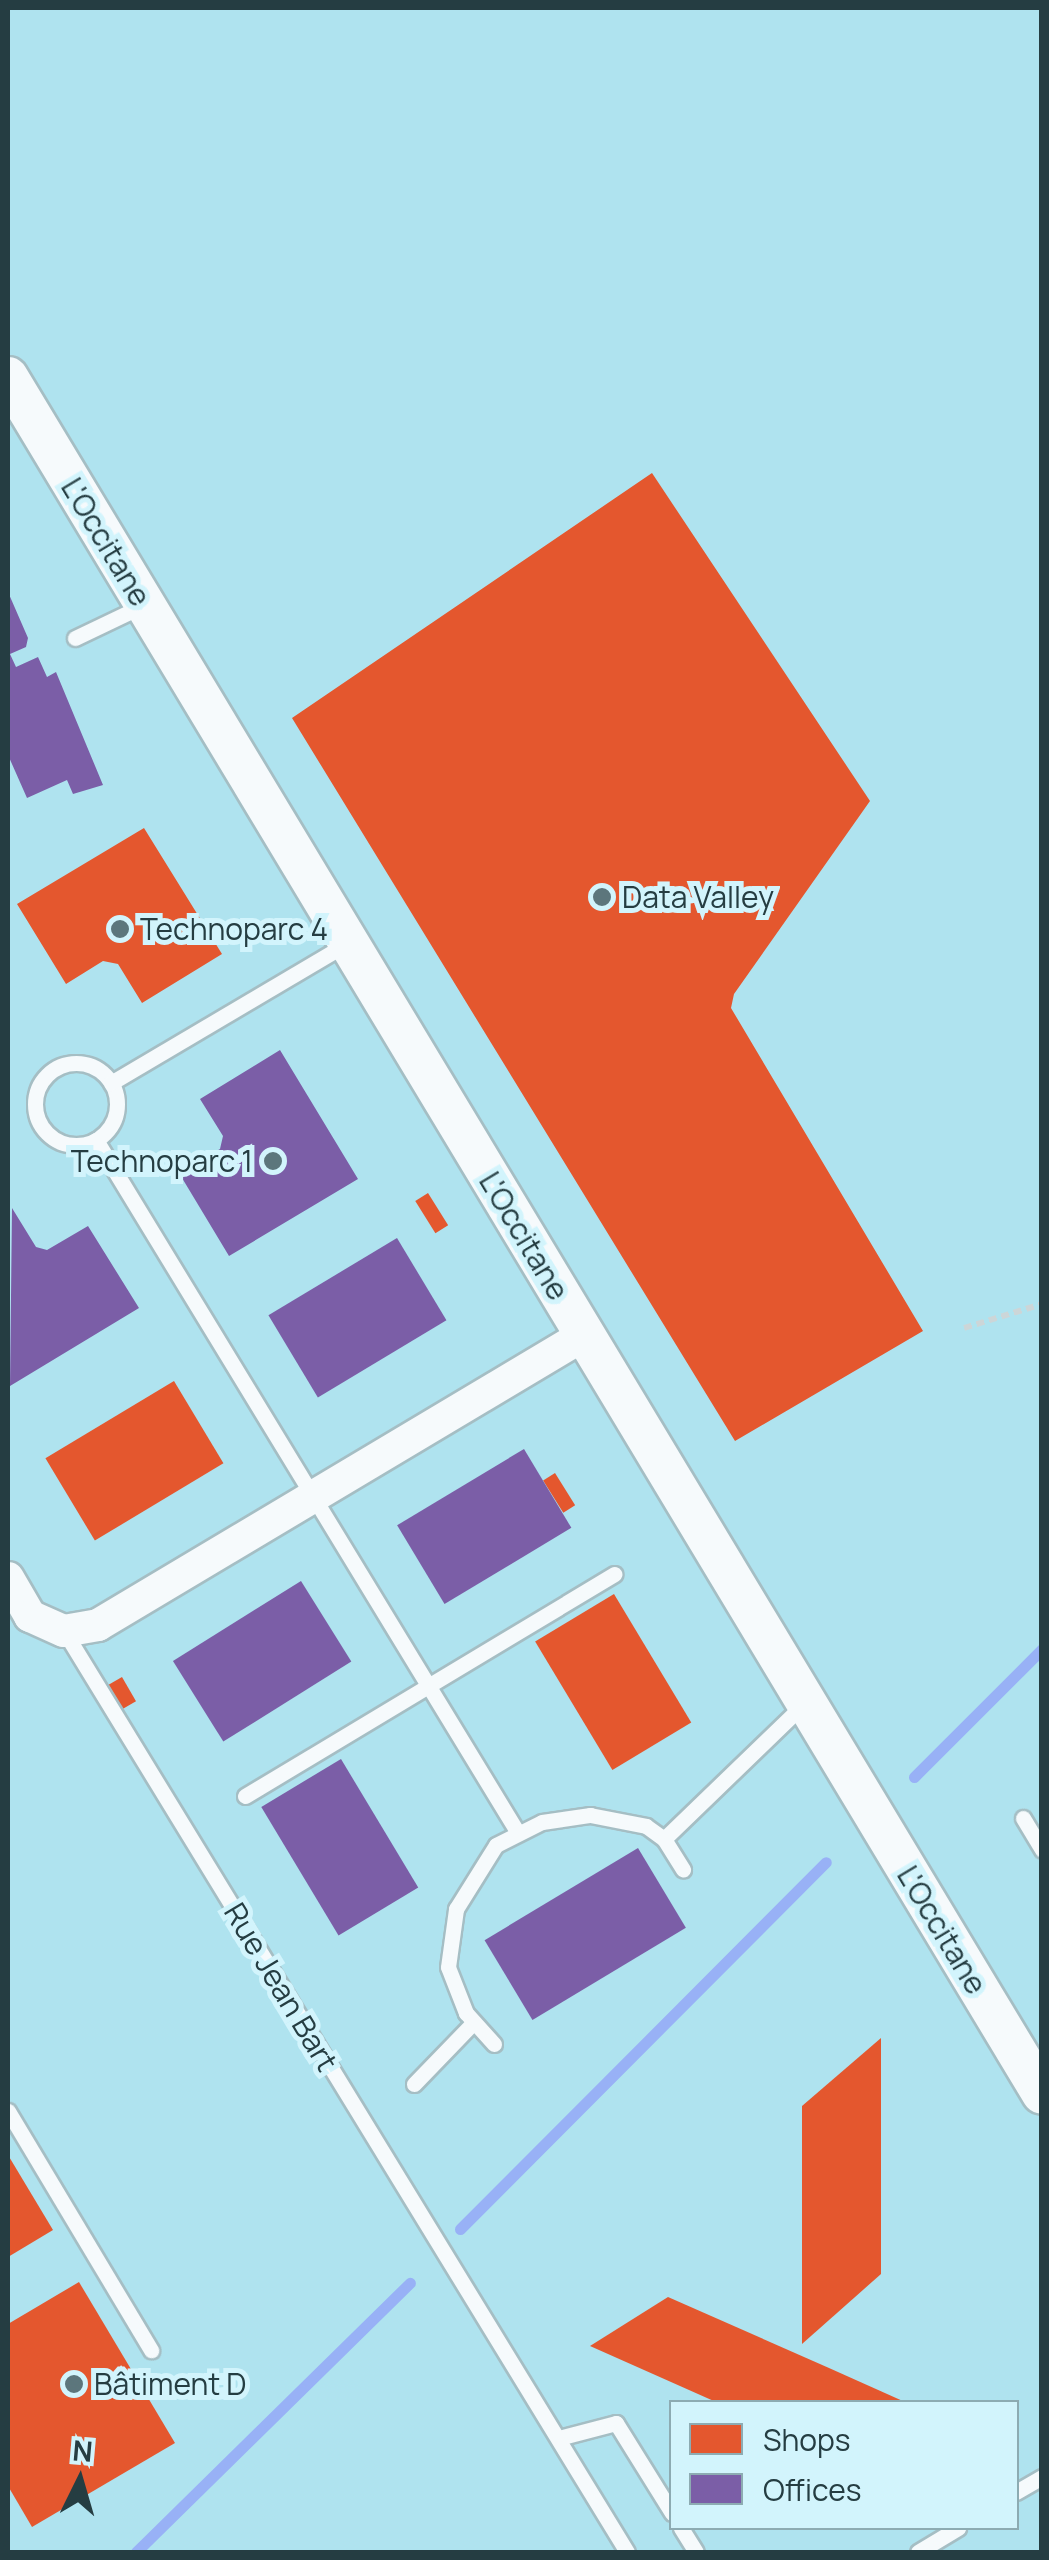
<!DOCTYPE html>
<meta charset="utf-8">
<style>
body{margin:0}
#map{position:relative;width:1049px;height:2560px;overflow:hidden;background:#c1e0e8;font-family:Manrope,sans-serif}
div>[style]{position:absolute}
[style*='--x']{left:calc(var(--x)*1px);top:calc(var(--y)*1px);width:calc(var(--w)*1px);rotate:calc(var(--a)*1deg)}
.built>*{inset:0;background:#afe3ef}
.shops>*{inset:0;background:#e4572e;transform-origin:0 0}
.offices>*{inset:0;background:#7b5ea7;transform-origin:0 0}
.stream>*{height:11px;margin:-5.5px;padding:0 5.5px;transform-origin:5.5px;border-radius:5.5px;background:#98b1f6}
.path>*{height:6px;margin-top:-3px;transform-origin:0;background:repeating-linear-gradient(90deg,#ccd6d8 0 8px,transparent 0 13px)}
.roads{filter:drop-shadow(2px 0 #a5bec4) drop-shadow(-2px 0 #a5bec4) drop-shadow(0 2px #a5bec4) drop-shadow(0 -2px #a5bec4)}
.service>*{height:15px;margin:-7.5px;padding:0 7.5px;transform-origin:7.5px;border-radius:7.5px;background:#f6fafc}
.service>.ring{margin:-7.5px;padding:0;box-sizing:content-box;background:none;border:15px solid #f6fafc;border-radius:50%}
.minor>*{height:32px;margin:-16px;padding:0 16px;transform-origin:16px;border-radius:16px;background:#f6fafc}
.tertiary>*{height:40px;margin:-20px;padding:0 20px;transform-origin:20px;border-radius:20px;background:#f6fafc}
.dots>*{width:28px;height:28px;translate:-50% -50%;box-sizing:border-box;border:5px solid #d2f4fc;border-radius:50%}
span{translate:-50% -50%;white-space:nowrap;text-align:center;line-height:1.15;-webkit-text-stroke:10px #d2f4fc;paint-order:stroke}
.street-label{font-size:30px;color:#253d42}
.poi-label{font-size:30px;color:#253d42}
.left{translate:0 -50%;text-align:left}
.right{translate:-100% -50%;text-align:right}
.frame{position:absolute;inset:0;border:10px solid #253d42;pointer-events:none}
.legend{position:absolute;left:669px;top:2400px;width:350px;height:130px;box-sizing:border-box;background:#d2f4fc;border:2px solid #8dabb2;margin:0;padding:12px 18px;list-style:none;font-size:30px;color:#253d42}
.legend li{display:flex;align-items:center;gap:20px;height:50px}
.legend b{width:50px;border:2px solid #8dabb2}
.north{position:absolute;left:30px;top:2430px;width:100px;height:100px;-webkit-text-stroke:8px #d2f4fc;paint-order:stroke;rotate:5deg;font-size:28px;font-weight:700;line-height:40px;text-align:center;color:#253d42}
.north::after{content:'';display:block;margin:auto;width:35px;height:45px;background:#253d42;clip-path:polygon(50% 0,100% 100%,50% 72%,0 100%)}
</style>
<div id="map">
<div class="built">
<i style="clip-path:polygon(evenodd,8px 8px,1041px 8px,1041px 2552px,8px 2552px,8px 8px,672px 2402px,1016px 2402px,1016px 2528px,672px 2528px,672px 2402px)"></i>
</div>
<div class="shops">
<i style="clip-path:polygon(652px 473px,870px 801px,734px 994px,731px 1008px,923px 1331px,735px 1441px,292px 718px)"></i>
<i style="clip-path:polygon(144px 828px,222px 954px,142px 1003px,118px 964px,103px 961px,66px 984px,17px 904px)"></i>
<i style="left:428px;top:1193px;width:38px;height:15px;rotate:58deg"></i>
<i style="left:174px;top:1381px;width:96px;height:150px;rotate:59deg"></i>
<i style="left:555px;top:1473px;width:38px;height:14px;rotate:58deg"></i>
<i style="left:614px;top:1594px;width:150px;height:92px;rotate:59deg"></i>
<i style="left:122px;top:1677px;width:28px;height:17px;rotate:60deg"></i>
<i style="clip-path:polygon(881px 2038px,881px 2274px,802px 2344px,802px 2106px)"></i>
<i style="clip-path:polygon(8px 2155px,53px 2230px,8px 2257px)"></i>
<i style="clip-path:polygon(79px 2282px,175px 2443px,32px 2527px,8px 2486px,8px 2324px)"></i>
<i style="clip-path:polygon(668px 2297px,829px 2368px,905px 2402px,716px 2402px,590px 2346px)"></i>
</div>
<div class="offices">
<i style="clip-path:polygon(8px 592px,28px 638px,26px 647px,10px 654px,16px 667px,38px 657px,47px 677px,56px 672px,103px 785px,73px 794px,67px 780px,27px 798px,8px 755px)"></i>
<i style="clip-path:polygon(280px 1050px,358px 1179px,229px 1256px,179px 1173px,220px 1149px,223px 1136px,200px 1099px)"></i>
<i style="clip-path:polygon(12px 1208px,36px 1247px,47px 1250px,88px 1226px,139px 1308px,10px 1386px)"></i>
<i style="left:397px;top:1238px;width:96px;height:150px;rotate:59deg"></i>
<i style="left:524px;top:1449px;width:92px;height:148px;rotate:59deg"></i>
<i style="left:301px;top:1581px;width:95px;height:151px;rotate:58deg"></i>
<i style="left:341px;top:1759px;width:150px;height:93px;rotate:59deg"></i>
<i style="left:638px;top:1848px;width:93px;height:179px;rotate:59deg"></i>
</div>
<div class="stream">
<i style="--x:914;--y:1777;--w:181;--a:-45"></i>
<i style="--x:460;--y:2229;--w:518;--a:-45.08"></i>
<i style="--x:136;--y:2552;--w:384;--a:-44.5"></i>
</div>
<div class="path">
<i style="--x:964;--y:1328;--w:82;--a:-17.1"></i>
</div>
<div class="roads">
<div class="service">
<i style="--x:75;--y:638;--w:76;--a:-25.6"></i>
<i class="ring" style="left:35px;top:1063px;width:67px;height:67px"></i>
<i style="--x:111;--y:1083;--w:275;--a:-30.6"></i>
<i style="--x:96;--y:1140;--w:811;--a:58.66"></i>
<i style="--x:64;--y:1631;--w:1079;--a:58.56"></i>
<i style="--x:245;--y:1796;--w:431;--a:-31"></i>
<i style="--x:1023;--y:1818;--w:37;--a:59"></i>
<i style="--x:664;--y:1839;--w:196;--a:-44"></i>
<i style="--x:494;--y:2044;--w:42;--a:-132.1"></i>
<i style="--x:466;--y:2013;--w:49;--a:-111.4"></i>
<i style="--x:448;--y:1967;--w:59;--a:-82.1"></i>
<i style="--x:456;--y:1909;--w:75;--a:-58"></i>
<i style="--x:496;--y:1845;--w:51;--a:-26.6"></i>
<i style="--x:542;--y:1822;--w:49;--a:-8.3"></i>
<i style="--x:590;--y:1815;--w:57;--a:11.1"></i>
<i style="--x:646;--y:1826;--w:22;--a:36"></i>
<i style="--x:664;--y:1839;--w:36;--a:58"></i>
<i style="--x:414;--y:2084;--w:85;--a:-46"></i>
<i style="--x:8;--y:2111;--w:279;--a:59.1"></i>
<i style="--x:559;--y:2438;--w:59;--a:-14.7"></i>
<i style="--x:616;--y:2423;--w:106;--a:58.1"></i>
<i style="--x:1016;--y:2492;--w:30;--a:-30"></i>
<i style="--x:681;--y:2528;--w:28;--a:58"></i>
<i style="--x:918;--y:2552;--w:47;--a:-31"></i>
</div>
<div class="minor">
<i style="--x:8;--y:1578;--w:44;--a:59.9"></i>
<i style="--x:30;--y:1616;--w:37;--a:24"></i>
<i style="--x:64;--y:1631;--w:35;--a:-10"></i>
<i style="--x:98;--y:1625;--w:566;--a:-30.82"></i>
</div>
<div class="tertiary">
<i style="--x:8;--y:377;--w:2004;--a:58.94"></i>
</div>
</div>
<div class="dots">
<i style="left:602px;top:897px;background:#5c767c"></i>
<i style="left:120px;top:929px;background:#5c767c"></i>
<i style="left:273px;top:1161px;background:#5c767c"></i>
<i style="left:74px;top:2384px;background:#5c767c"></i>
</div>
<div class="street-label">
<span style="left:106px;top:542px;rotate:59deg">L'Occitane</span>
<span style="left:524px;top:1236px;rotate:59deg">L'Occitane</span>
<span style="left:942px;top:1930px;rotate:59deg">L'Occitane</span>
<span style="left:281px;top:1987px;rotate:59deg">Rue Jean Bart</span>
</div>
<div class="poi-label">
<span class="left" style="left:622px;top:897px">Data Valley</span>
<span class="left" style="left:140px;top:929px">Technoparc 4</span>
<span class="right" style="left:253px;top:1161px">Technoparc 1</span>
<span class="left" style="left:94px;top:2384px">Bâtiment D</span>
</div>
<div class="frame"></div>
<ul class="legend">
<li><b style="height:28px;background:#e4572e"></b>Shops</li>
<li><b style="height:28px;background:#7b5ea7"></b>Offices</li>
</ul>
<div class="north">N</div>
</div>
